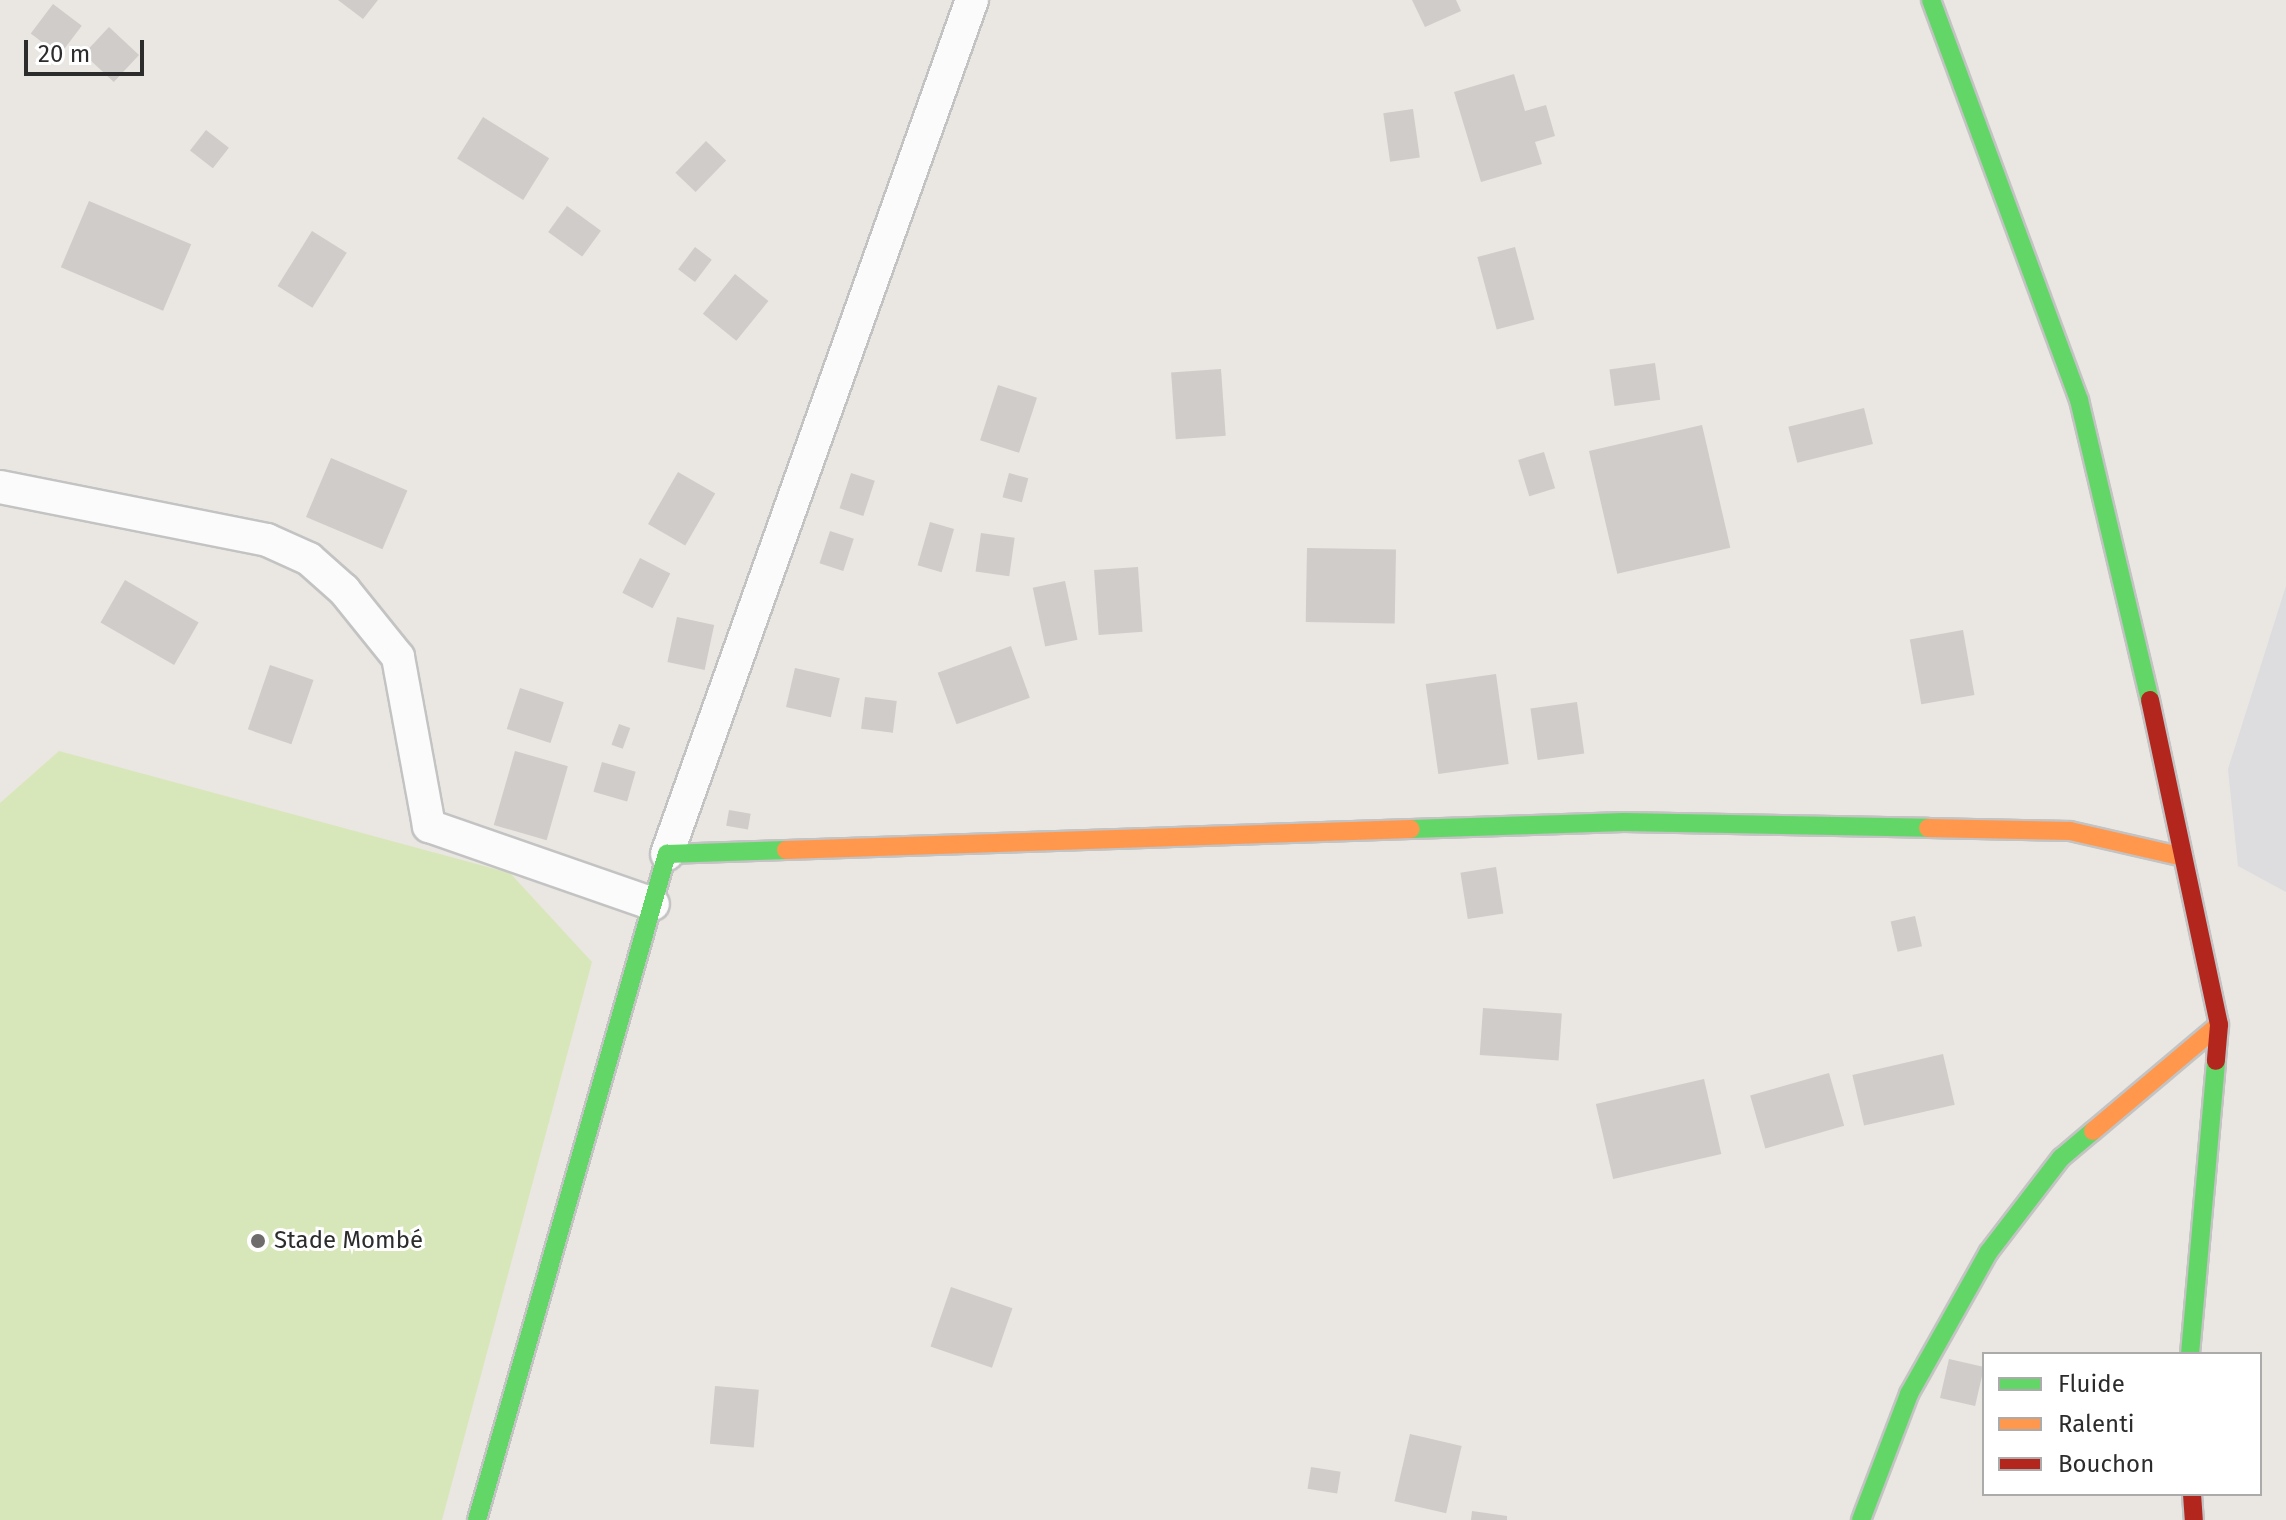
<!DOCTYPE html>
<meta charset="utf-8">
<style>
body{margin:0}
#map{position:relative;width:2286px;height:1520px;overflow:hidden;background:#eae6e2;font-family:"Fira Sans",sans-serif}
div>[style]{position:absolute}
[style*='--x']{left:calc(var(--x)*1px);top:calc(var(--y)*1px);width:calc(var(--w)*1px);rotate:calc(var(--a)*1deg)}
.airport>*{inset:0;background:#dddde0}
.pitch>*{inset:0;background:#d8e7ba}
.building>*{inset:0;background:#cfccc9;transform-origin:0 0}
.roads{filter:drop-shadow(2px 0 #c3c3c3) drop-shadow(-2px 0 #c3c3c3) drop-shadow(0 2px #c3c3c3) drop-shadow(0 -2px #c3c3c3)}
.street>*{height:32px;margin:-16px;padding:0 16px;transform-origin:16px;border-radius:16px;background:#fcfbfb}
.fast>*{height:18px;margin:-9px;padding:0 9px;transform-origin:9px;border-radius:9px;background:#63d668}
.slow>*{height:18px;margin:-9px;padding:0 9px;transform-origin:9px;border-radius:9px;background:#ff974d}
.jam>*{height:18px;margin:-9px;padding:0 9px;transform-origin:9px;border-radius:9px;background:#b3261e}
.dots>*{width:22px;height:22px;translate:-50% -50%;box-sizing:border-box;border:4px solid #fff;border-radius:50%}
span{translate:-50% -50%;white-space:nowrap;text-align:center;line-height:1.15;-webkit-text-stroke:6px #fff;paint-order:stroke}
.poi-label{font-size:24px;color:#2c2c2c}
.left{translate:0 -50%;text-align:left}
.legend{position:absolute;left:1982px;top:1352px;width:280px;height:144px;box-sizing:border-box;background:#fff;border:2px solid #ababab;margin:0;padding:10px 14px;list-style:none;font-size:24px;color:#2c2c2c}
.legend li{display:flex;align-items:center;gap:16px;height:40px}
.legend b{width:40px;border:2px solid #ababab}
.scale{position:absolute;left:24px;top:40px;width:120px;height:36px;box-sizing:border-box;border:4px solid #2c2c2c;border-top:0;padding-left:10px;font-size:24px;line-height:28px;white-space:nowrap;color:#2c2c2c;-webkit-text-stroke:6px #fff;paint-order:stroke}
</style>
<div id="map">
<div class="airport">
<i style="clip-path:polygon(2286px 586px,2286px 892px,2238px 866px,2228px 769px)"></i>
</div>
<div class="pitch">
<i style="clip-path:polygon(59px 751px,510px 873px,592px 962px,442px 1520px,0 1520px,0 803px)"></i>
</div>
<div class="building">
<i style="clip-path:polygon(338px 0,378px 0,363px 19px)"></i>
<i style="clip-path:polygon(1412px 0,1456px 0,1461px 11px,1425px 27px)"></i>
<i style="left:53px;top:4px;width:36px;height:37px;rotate:37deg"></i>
<i style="left:109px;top:27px;width:41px;height:37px;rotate:43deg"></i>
<i style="clip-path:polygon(1514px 74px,1525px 111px,1546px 105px,1555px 136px,1535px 142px,1542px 164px,1481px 182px,1454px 92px)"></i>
<i style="left:1413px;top:109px;width:49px;height:30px;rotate:82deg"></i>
<i style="left:483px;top:117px;width:78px;height:49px;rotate:32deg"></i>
<i style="left:206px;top:130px;width:29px;height:26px;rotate:38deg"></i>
<i style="left:706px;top:141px;width:28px;height:44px;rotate:44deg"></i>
<i style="left:89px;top:201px;width:111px;height:72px;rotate:23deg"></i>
<i style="left:567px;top:206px;width:42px;height:32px;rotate:36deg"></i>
<i style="left:312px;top:231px;width:41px;height:65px;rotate:32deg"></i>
<i style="left:695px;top:247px;width:21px;height:28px;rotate:37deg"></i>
<i style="left:1515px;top:247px;width:75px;height:39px;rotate:75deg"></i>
<i style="left:735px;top:274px;width:43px;height:51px;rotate:39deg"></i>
<i style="left:1655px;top:363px;width:37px;height:46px;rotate:82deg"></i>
<i style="left:1221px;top:369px;width:67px;height:50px;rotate:86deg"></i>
<i style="left:998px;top:385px;width:41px;height:58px;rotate:18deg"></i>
<i style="left:1864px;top:408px;width:37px;height:78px;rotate:76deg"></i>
<i style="left:1702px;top:425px;width:126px;height:116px;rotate:77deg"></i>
<i style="left:1544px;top:452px;width:38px;height:27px;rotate:73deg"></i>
<i style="left:331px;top:458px;width:83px;height:64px;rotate:23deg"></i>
<i style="left:678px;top:472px;width:43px;height:60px;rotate:30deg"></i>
<i style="left:851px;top:473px;width:25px;height:37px;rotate:18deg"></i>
<i style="left:1009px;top:473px;width:20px;height:25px;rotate:15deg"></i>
<i style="left:930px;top:522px;width:25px;height:45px;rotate:16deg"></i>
<i style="left:830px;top:531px;width:25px;height:34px;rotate:18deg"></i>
<i style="left:981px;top:533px;width:34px;height:39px;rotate:8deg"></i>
<i style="left:1307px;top:548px;width:89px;height:74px;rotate:1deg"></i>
<i style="left:640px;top:558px;width:34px;height:39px;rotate:27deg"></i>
<i style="left:1138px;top:567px;width:65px;height:44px;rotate:86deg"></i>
<i style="left:125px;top:580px;width:85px;height:49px;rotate:30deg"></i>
<i style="left:1065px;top:581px;width:60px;height:33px;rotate:78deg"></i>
<i style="left:677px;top:617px;width:38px;height:46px;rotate:12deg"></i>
<i style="left:1963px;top:630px;width:66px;height:54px;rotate:80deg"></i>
<i style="left:1011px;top:646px;width:55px;height:78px;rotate:70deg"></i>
<i style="left:270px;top:665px;width:46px;height:68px;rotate:19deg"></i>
<i style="left:795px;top:668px;width:46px;height:40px;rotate:13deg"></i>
<i style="left:1496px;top:674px;width:91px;height:71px;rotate:82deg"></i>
<i style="left:520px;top:688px;width:46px;height:43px;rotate:18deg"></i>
<i style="left:865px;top:697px;width:32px;height:32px;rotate:7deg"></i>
<i style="left:1577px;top:702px;width:52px;height:47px;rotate:82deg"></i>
<i style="left:619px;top:724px;width:12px;height:22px;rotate:20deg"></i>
<i style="left:515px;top:751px;width:55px;height:77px;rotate:16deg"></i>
<i style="left:602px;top:762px;width:35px;height:31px;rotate:16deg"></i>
<i style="left:729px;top:810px;width:22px;height:16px;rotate:10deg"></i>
<i style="left:1496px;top:867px;width:47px;height:36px;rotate:81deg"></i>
<i style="left:1915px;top:916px;width:31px;height:25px;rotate:77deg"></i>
<i style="left:1483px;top:1008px;width:79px;height:47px;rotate:4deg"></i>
<i style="left:1943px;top:1054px;width:52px;height:93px;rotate:77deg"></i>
<i style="left:1829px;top:1073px;width:55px;height:82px;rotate:74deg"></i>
<i style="left:1704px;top:1079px;width:77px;height:111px;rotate:77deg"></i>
<i style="left:951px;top:1287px;width:65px;height:63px;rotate:19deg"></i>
<i style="left:1949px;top:1359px;width:36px;height:40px;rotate:13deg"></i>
<i style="left:715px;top:1386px;width:44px;height:58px;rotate:5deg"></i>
<i style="left:1410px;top:1434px;width:53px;height:69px;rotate:13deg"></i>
<i style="left:1311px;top:1467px;width:30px;height:22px;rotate:9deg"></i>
<i style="clip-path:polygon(1472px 1511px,1507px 1516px,1507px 1520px,1471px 1520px)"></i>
</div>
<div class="roads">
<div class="street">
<i style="--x:0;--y:487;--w:272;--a:11.2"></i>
<i style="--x:267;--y:540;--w:46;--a:24.3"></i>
<i style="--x:309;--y:559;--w:47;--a:41.5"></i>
<i style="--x:344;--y:590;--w:86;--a:51.1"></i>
<i style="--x:398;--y:657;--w:172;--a:79.6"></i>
<i style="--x:429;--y:826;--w:237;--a:19.2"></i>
<i style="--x:667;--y:854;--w:907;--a:-70.35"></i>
</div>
<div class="fast">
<i style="--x:1931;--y:0;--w:427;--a:69.7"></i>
<i style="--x:2079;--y:400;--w:308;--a:76.7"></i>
<i style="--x:1411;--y:829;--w:213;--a:-1.9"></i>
<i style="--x:1624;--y:822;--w:304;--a:1.1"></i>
<i style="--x:2190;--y:1354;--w:294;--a:-84.9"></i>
<i style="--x:477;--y:1520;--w:693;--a:-74.08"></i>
<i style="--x:667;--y:854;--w:119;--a:-1.9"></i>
<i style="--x:1861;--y:1520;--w:135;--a:-69.1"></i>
<i style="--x:1909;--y:1394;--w:162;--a:-60.7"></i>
<i style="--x:1988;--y:1253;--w:120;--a:-52.5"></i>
<i style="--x:2061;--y:1158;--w:42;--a:-40.2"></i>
</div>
<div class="slow">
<i style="--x:1928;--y:828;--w:142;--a:1.2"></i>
<i style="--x:2070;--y:831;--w:112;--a:12.9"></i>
<i style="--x:786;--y:850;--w:625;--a:-1.92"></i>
<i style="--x:2093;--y:1131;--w:165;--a:-40.1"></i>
</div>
<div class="jam">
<i style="--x:2150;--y:700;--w:332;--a:78"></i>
<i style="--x:2219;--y:1025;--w:36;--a:95"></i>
<i style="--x:2192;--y:1494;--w:26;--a:86"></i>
</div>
</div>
<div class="dots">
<i style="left:258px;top:1241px;background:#6e6d6c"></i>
</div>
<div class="poi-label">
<span class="left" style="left:274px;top:1241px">Stade Mombé</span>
</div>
<ul class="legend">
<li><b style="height:10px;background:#63d668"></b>Fluide</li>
<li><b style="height:10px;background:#ff974d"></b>Ralenti</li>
<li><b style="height:10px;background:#b3261e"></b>Bouchon</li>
</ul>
<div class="scale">20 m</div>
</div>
